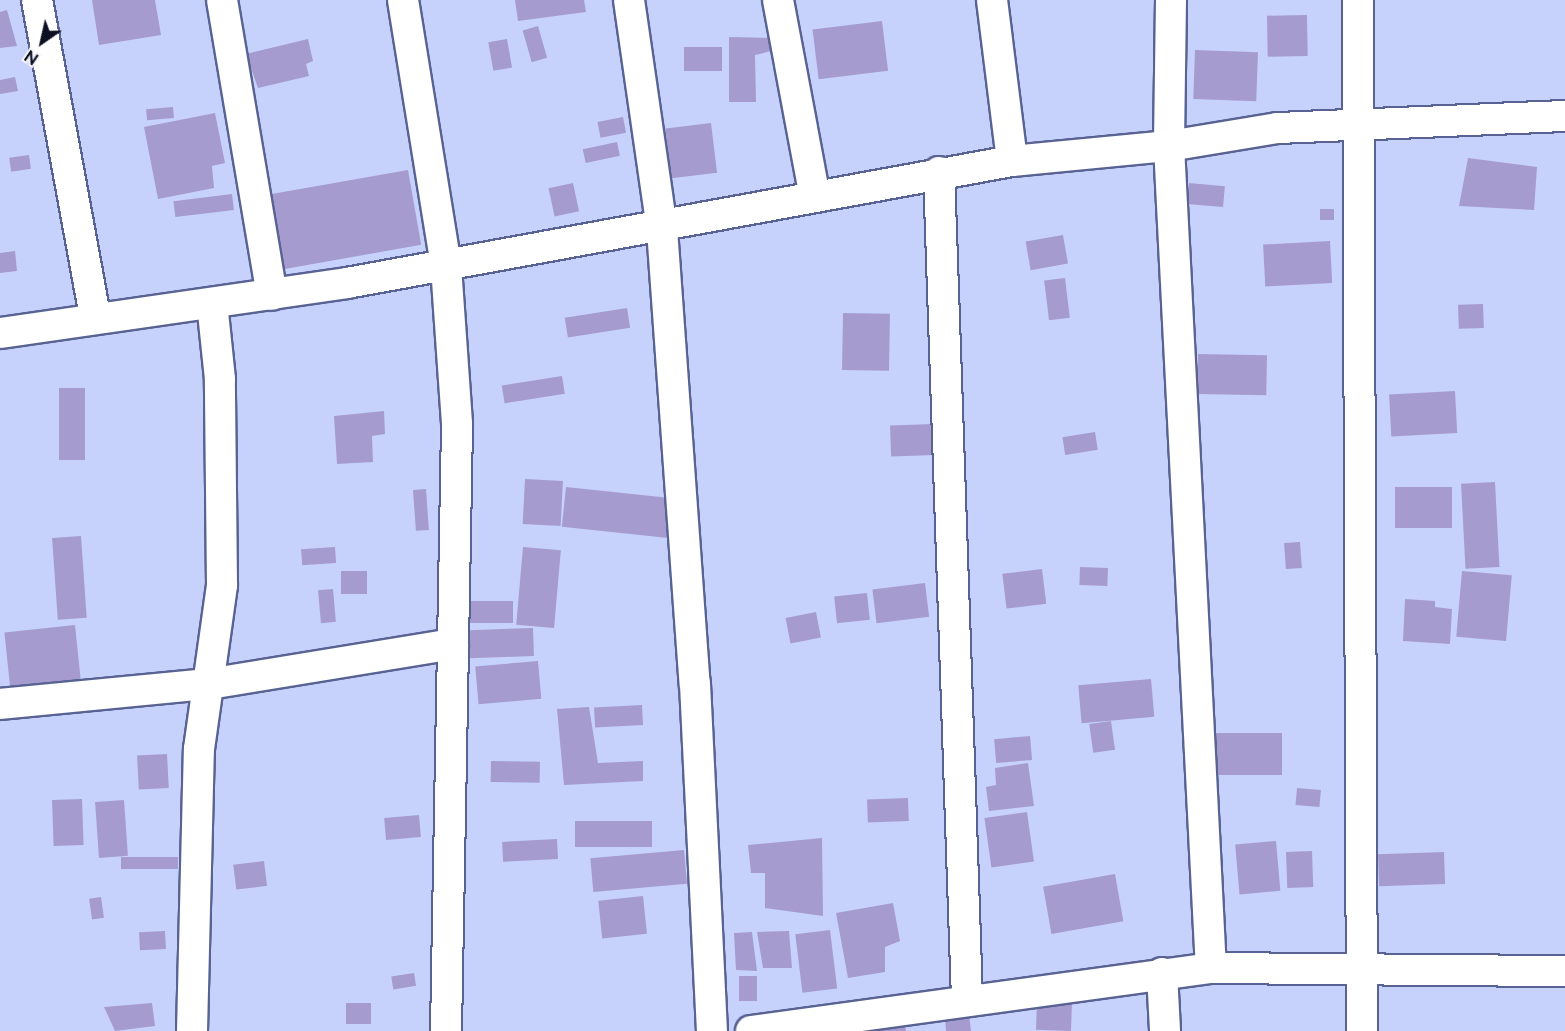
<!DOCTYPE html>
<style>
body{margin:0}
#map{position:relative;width:1565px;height:1031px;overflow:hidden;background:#c7d2fc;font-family:Raleway,sans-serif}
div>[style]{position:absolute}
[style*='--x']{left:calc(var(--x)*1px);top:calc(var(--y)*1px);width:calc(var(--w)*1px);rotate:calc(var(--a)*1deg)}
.building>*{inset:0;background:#a69bcf;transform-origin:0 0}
.roads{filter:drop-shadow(2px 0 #596393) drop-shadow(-2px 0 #596393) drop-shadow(0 2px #596393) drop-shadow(0 -2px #596393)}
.minor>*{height:30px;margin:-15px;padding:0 15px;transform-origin:15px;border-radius:15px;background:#fff}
span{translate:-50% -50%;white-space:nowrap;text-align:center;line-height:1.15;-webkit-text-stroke:5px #f3f4fa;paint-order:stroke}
.north{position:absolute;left:12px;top:12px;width:60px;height:60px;-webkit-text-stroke:4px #f3f4fa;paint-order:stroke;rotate:214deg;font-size:16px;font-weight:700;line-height:24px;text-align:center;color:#0c1022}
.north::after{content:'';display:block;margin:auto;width:21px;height:27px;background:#0c1022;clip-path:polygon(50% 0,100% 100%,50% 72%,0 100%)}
</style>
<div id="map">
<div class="building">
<i style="clip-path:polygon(92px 0,155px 0,161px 35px,99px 45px)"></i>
<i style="clip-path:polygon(515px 0,584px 0,586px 12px,518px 21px)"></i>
<i style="clip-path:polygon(7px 10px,17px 46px,0 48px,0 12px)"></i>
<i style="left:1307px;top:15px;width:41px;height:40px;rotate:89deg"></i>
<i style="left:882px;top:21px;width:50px;height:70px;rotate:83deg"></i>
<i style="left:538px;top:26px;width:33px;height:16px;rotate:74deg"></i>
<i style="clip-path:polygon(729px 37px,772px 38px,772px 51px,755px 55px,756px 102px,729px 102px)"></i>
<i style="clip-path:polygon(308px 39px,313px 61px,306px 64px,309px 76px,258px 88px,246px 54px)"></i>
<i style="left:507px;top:39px;width:29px;height:19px;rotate:80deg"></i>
<i style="left:684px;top:47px;width:38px;height:24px"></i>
<i style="left:1195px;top:50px;width:63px;height:49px;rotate:2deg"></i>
<i style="clip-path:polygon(15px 77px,18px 91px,0 94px,0 80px)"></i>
<i style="left:173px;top:107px;width:11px;height:27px;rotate:85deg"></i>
<i style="clip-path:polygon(215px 113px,225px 163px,212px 166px,214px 188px,158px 199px,144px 127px)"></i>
<i style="left:623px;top:117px;width:16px;height:26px;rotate:79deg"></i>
<i style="left:711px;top:123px;width:50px;height:46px;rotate:83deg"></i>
<i style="left:617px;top:142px;width:14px;height:35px;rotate:78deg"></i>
<i style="left:29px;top:155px;width:14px;height:20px;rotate:82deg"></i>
<i style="clip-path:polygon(1468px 158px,1537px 167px,1534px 210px,1459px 206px)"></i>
<i style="left:408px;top:170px;width:76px;height:150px;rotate:80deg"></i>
<i style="left:573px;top:183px;width:29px;height:25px;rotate:78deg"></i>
<i style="left:1189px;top:183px;width:36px;height:21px;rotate:5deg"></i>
<i style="left:232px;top:194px;width:16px;height:59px;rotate:83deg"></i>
<i style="left:1334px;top:209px;width:11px;height:14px;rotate:90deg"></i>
<i style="left:1063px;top:235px;width:29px;height:38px;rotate:80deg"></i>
<i style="left:1330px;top:241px;width:42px;height:67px;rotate:87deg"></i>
<i style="clip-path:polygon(15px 251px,17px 271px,0 273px,0 253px)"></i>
<i style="left:1065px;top:278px;width:40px;height:21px;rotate:83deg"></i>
<i style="left:1483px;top:304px;width:24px;height:25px;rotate:88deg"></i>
<i style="left:627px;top:308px;width:20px;height:63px;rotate:81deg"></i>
<i style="left:843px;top:313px;width:47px;height:57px;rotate:1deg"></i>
<i style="left:1198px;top:354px;width:69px;height:40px;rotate:1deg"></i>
<i style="left:562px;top:376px;width:18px;height:61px;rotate:81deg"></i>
<i style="left:59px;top:388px;width:26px;height:72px"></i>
<i style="left:1455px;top:391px;width:42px;height:66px;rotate:87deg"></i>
<i style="clip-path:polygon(384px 411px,385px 434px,372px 436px,373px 462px,337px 464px,334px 416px)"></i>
<i style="left:934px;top:424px;width:31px;height:44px;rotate:88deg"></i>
<i style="left:1095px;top:432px;width:18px;height:33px;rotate:81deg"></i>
<i style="left:525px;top:479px;width:38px;height:45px;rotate:3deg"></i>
<i style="left:1495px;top:482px;width:85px;height:34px;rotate:87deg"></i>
<i style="left:566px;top:487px;width:114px;height:40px;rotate:6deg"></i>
<i style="left:1395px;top:487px;width:57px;height:41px"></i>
<i style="left:426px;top:489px;width:41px;height:13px;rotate:86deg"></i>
<i style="left:81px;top:536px;width:82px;height:29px;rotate:86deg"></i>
<i style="left:1300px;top:542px;width:26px;height:16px;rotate:86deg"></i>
<i style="left:335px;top:547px;width:16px;height:34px;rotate:86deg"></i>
<i style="left:523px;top:547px;width:38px;height:78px;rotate:5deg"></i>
<i style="left:1080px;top:567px;width:28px;height:18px;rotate:2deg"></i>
<i style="left:1042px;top:569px;width:35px;height:40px;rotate:83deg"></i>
<i style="left:341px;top:571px;width:26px;height:23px"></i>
<i style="left:1462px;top:571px;width:50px;height:66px;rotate:5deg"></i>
<i style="left:925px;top:583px;width:34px;height:53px;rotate:83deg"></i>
<i style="left:333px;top:589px;width:33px;height:15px;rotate:85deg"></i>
<i style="left:867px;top:593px;width:27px;height:33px;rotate:84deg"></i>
<i style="clip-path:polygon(1405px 599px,1435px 601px,1435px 607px,1452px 609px,1450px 644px,1403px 641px)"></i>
<i style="left:468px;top:601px;width:45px;height:22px"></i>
<i style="left:816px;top:612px;width:26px;height:31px;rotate:79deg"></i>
<i style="left:75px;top:625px;width:65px;height:71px;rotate:84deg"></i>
<i style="left:533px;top:628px;width:28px;height:64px;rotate:88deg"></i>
<i style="left:538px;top:661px;width:38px;height:63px;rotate:85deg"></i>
<i style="left:1151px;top:679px;width:38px;height:73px;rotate:85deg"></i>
<i style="left:642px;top:705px;width:20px;height:48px;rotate:87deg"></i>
<i style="clip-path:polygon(589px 707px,598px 763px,643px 761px,643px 781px,564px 785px,557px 709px)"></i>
<i style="left:1111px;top:721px;width:29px;height:22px;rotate:82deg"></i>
<i style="left:1213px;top:733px;width:69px;height:42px"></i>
<i style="left:1030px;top:736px;width:24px;height:36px;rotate:85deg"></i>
<i style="left:167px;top:754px;width:34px;height:30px;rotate:87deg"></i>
<i style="left:491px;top:761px;width:49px;height:21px;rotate:1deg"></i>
<i style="clip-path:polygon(1028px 763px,1034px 806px,989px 811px,986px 787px,996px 785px,995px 768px)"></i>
<i style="left:1297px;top:788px;width:24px;height:17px;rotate:5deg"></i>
<i style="left:908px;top:798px;width:23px;height:41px;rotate:88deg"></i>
<i style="left:82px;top:799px;width:46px;height:30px;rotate:88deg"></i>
<i style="left:124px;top:800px;width:56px;height:29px;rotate:86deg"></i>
<i style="left:1027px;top:812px;width:50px;height:43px;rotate:82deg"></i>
<i style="left:419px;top:815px;width:22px;height:35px;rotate:85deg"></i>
<i style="left:652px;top:821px;width:26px;height:77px;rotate:90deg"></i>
<i style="clip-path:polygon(822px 838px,823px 916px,765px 908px,765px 873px,751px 873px,748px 845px)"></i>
<i style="left:557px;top:839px;width:20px;height:55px;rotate:87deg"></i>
<i style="left:1276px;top:841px;width:50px;height:41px;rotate:85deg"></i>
<i style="left:684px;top:850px;width:34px;height:94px;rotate:85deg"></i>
<i style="left:1312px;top:851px;width:36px;height:26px;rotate:88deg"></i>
<i style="left:1444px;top:852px;width:32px;height:66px;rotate:88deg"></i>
<i style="left:178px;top:857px;width:12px;height:57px;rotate:90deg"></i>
<i style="left:264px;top:861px;width:25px;height:31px;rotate:83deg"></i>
<i style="left:1115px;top:874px;width:48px;height:73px;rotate:80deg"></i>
<i style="left:643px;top:896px;width:38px;height:45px;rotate:84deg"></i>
<i style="left:101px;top:897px;width:21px;height:12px;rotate:82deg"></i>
<i style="clip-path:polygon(893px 903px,900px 941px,885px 947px,885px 972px,848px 978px,836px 913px)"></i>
<i style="left:830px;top:930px;width:59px;height:35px;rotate:83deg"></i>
<i style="left:165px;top:931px;width:18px;height:26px;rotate:87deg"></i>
<i style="clip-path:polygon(789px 931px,792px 968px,763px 968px,757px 932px)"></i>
<i style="clip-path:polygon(752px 932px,757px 971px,736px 970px,734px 933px)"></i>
<i style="left:414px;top:973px;width:13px;height:23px;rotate:81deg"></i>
<i style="left:739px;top:976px;width:18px;height:25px"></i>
<i style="left:1072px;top:1002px;width:29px;height:35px;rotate:92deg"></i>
<i style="clip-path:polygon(152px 1003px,155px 1026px,115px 1031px,104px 1007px)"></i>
<i style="left:346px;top:1003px;width:25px;height:21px"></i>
<i style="clip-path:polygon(969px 1015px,971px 1031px,946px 1031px,945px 1017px)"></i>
<i style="clip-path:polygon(905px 1026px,906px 1031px,868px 1031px,868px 1029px)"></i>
</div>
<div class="roads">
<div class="minor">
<i style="--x:37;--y:0;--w:322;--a:79.6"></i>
<i style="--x:222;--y:0;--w:299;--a:80.4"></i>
<i style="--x:403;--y:0;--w:269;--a:80.8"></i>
<i style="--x:446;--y:266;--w:159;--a:86"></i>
<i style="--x:457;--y:425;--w:606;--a:91.04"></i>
<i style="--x:629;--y:0;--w:231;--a:81.8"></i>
<i style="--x:662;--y:229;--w:456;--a:85.9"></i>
<i style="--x:695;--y:684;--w:347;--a:87.2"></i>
<i style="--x:778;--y:0;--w:200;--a:79.4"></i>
<i style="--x:992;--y:0;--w:162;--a:82.9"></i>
<i style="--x:1171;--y:0;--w:146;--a:90.8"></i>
<i style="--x:1169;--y:146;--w:823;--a:87.08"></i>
<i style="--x:1358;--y:0;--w:1031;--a:89.78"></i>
<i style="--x:939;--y:172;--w:827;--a:88.06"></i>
<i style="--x:0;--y:333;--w:351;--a:-8.2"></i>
<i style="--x:347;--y:283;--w:676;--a:-10.4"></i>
<i style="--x:1012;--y:161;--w:158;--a:-5.5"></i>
<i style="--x:1169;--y:146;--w:110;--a:-9.4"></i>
<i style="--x:1278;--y:128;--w:287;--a:-2.4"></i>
<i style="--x:0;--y:704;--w:210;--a:-5.5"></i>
<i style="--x:209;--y:684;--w:247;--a:-9.3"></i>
<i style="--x:1162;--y:973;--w:58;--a:87"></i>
<i style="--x:192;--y:1031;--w:282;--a:-88.6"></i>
<i style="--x:199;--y:749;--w:166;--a:-82"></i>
<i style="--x:222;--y:585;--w:206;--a:-90.6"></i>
<i style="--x:220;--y:379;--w:76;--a:-96"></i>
<i style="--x:751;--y:1031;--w:464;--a:-7.8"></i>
<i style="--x:1211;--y:968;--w:354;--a:0.5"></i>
</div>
</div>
<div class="north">N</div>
</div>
